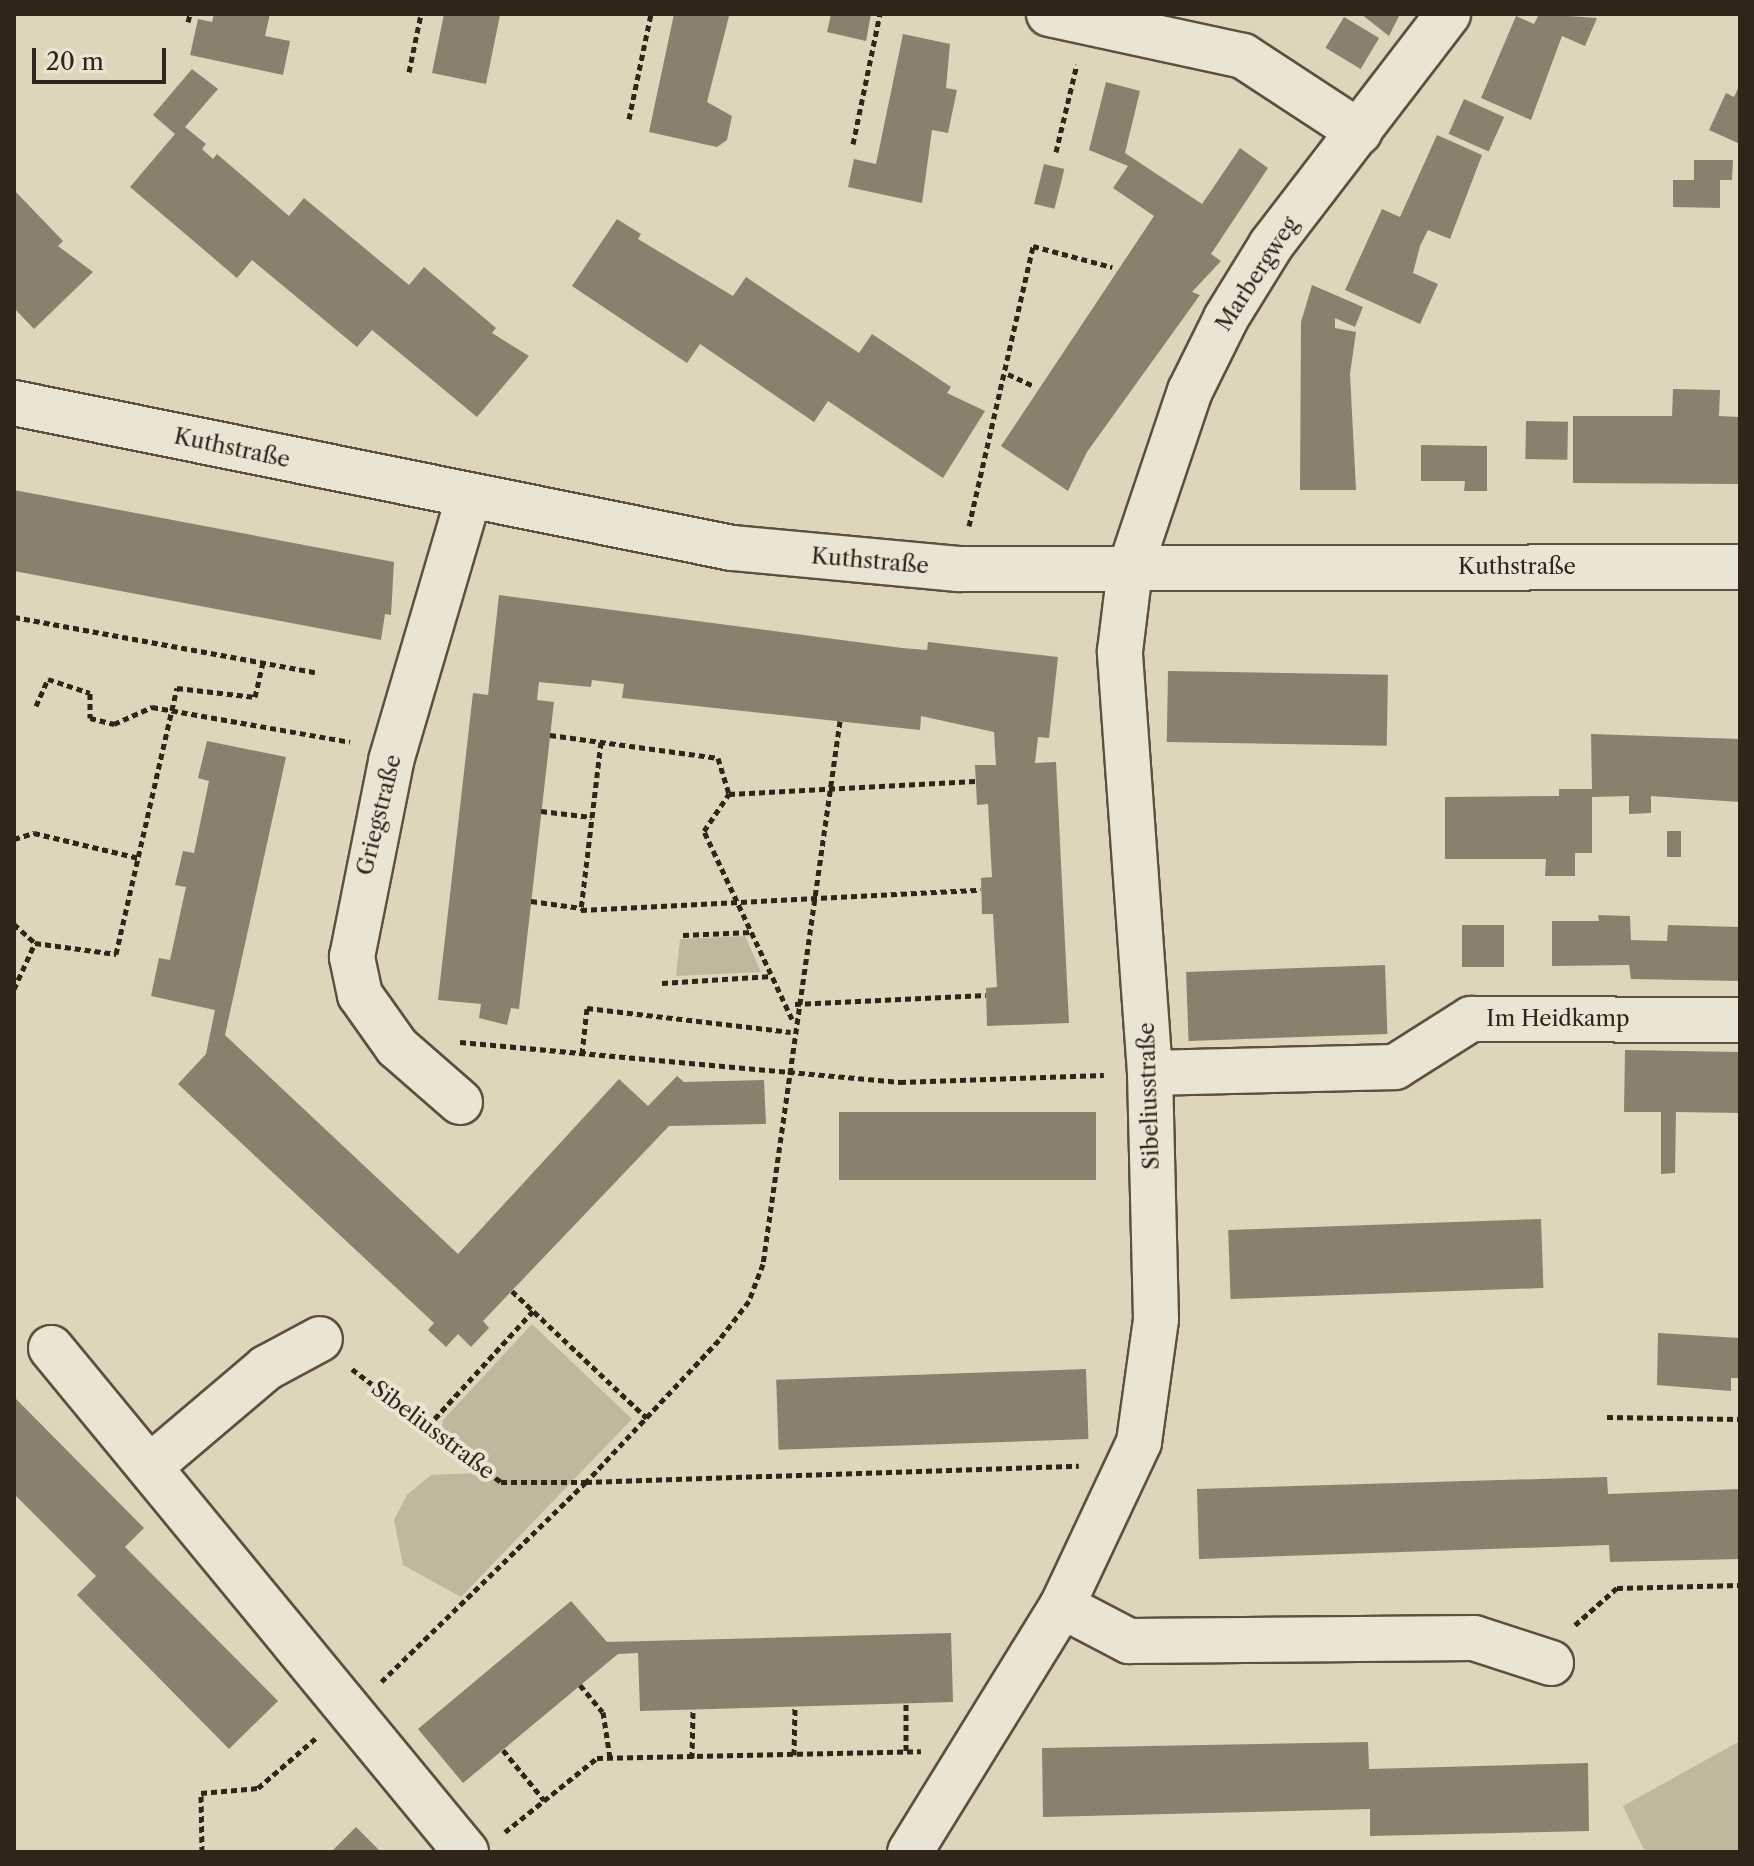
<!DOCTYPE html>
<meta charset="utf-8">
<style>
body{margin:0}
#map{position:relative;width:1754px;height:1866px;overflow:hidden;background:#ded5bb;font-family:"Libre Caslon Text",serif}
div>[style]{position:absolute}
[style*='--x']{left:calc(var(--x)*1px);top:calc(var(--y)*1px);width:calc(var(--w)*1px);rotate:calc(var(--a)*1deg)}
.green>*{inset:0;background:#c1b79f}
.building>*{inset:0;background:#8b806d;transform-origin:0 0}
.path>*{height:5px;margin-top:-2.5px;transform-origin:0;background:repeating-linear-gradient(90deg,#312418 0 6px,transparent 0 10px)}
.roads{filter:drop-shadow(2px 0 #5c5041) drop-shadow(-2px 0 #5c5041) drop-shadow(0 2px #5c5041) drop-shadow(0 -2px #5c5041)}
.minor>*{height:44px;margin:-22px;padding:0 22px;transform-origin:22px;border-radius:22px;background:#eae4d3}
span{translate:-50% -50%;white-space:nowrap;text-align:center;line-height:1.15;-webkit-text-stroke:8px #eae4d3;paint-order:stroke}
.street-label{font-size:22px;color:#312418}
.frame{position:absolute;inset:0;border:16px solid #312418;pointer-events:none}
.scale{position:absolute;left:32px;top:48px;width:134px;height:36px;box-sizing:border-box;border:4px solid #312418;border-top:0;padding-left:10px;font-size:24px;line-height:28px;white-space:nowrap;color:#312418;-webkit-text-stroke:6px #eae4d3;paint-order:stroke}
</style>
<div id="map">
<div class="green">
<i style="clip-path:polygon(745px 936px,761px 972px,676px 976px,680px 939px)"></i>
<i style="clip-path:polygon(532px 1324px,632px 1419px,461px 1597px,403px 1565px,394px 1520px,407px 1495px,431px 1475px,477px 1473px,485px 1458px,442px 1428px,443px 1420px)"></i>
<i style="clip-path:polygon(1740px 1741px,1740px 1852px,1645px 1852px,1623px 1806px)"></i>
</div>
<div class="building">
<i style="clip-path:polygon(214px 14px,270px 14px,265px 36px,290px 41px,283px 75px,190px 55px,198px 19px,212px 22px)"></i>
<i style="clip-path:polygon(444px 14px,500px 15px,486px 84px,432px 73px)"></i>
<i style="clip-path:polygon(674px 14px,729px 16px,707px 102px,732px 116px,727px 140px,717px 147px,649px 132px)"></i>
<i style="clip-path:polygon(831px 14px,871px 14px,866px 41px,827px 32px)"></i>
<i style="clip-path:polygon(1361px 14px,1400px 14px,1389px 36px)"></i>
<i style="clip-path:polygon(1539px 14px,1597px 18px,1585px 46px,1562px 36px,1531px 120px,1481px 98px,1516px 16px,1534px 24px)"></i>
<i style="left:1344px;top:17px;width:41px;height:36px;rotate:31deg"></i>
<i style="clip-path:polygon(903px 34px,950px 44px,946px 88px,957px 90px,948px 133px,932px 130px,922px 203px,848px 187px,854px 159px,876px 164px)"></i>
<i style="clip-path:polygon(192px 69px,218px 89px,185px 127px,206px 144px,202px 149px,213px 159px,217px 154px,289px 216px,304px 198px,409px 285px,424px 267px,496px 328px,492px 333px,529px 356px,477px 417px,372px 330px,357px 347px,252px 260px,237px 278px,130px 187px,175px 134px,153px 115px)"></i>
<i style="clip-path:polygon(1106px 82px,1140px 91px,1125px 153px,1202px 204px,1240px 148px,1268px 168px,1211px 254px,1221px 261px,1192px 292px,1200px 295px,1087px 452px,1068px 491px,1001px 446px,1154px 216px,1113px 188px,1128px 166px,1089px 150px)"></i>
<i style="clip-path:polygon(1740px 84px,1740px 144px,1709px 130px,1726px 93px,1734px 97px)"></i>
<i style="left:1464px;top:99px;width:44px;height:38px;rotate:24deg"></i>
<i style="clip-path:polygon(1437px 135px,1482px 155px,1450px 239px,1428px 230px,1420px 246px,1413px 273px,1438px 284px,1420px 324px,1345px 290px,1382px 209px,1400px 217px)"></i>
<i style="clip-path:polygon(1694px 160px,1733px 160px,1732px 180px,1720px 180px,1720px 208px,1673px 207px,1673px 180px,1694px 180px)"></i>
<i style="left:1044px;top:164px;width:21px;height:41px;rotate:14deg"></i>
<i style="clip-path:polygon(14px 190px,63px 241px,58px 246px,93px 272px,34px 329px,14px 308px)"></i>
<i style="clip-path:polygon(617px 219px,641px 234px,638px 239px,733px 296px,746px 277px,859px 353px,872px 334px,951px 387px,947px 393px,985px 411px,943px 478px,828px 401px,814px 422px,700px 344px,687px 363px,572px 286px)"></i>
<i style="clip-path:polygon(1312px 285px,1363px 307px,1355px 327px,1335px 318px,1335px 328px,1356px 332px,1350px 374px,1356px 490px,1300px 490px,1301px 322px)"></i>
<i style="clip-path:polygon(1673px 389px,1720px 390px,1719px 416px,1740px 417px,1740px 484px,1573px 483px,1573px 416px,1672px 416px)"></i>
<i style="left:1526px;top:421px;width:42px;height:38px;rotate:1deg"></i>
<i style="clip-path:polygon(1421px 445px,1487px 446px,1487px 491px,1464px 491px,1465px 481px,1421px 481px)"></i>
<i style="clip-path:polygon(14px 490px,394px 562px,391px 615px,385px 614px,381px 640px,14px 571px)"></i>
<i style="clip-path:polygon(499px 595px,902px 648px,927px 650px,928px 642px,1058px 657px,1049px 738px,1038px 737px,1035px 763px,1056px 762px,1069px 1023px,987px 1026px,986px 988px,997px 987px,993px 914px,982px 914px,981px 878px,992px 877px,988px 804px,977px 805px,975px 765px,996px 765px,994px 732px,921px 716px,920px 730px,622px 698px,624px 684px,592px 680px,591px 687px,539px 682px,537px 700px,554px 702px,519px 1009px,511px 1008px,507px 1025px,479px 1018px,481px 1004px,438px 1000px,473px 693px,488px 695px)"></i>
<i style="left:1168px;top:671px;width:220px;height:71px;rotate:1deg"></i>
<i style="clip-path:polygon(1591px 734px,1740px 739px,1740px 802px,1651px 796px,1651px 813px,1629px 814px,1629px 796px,1592px 797px,1592px 853px,1575px 853px,1575px 876px,1545px 876px,1546px 859px,1445px 859px,1445px 797px,1559px 796px,1559px 789px,1592px 789px)"></i>
<i style="clip-path:polygon(207px 741px,286px 757px,225px 1035px,458px 1254px,619px 1079px,648px 1106px,677px 1076px,684px 1082px,764px 1080px,766px 1124px,669px 1126px,483px 1321px,489px 1328px,471px 1347px,458px 1334px,446px 1347px,428px 1330px,434px 1323px,178px 1084px,206px 1054px,215px 1010px,151px 996px,159px 958px,170px 960px,186px 887px,175px 885px,183px 851px,194px 853px,209px 781px,198px 778px)"></i>
<i style="left:1667px;top:831px;width:14px;height:26px"></i>
<i style="clip-path:polygon(1598px 915px,1630px 916px,1631px 940px,1667px 941px,1668px 925px,1740px 927px,1740px 981px,1631px 979px,1629px 965px,1552px 966px,1552px 921px,1599px 921px)"></i>
<i style="left:1462px;top:925px;width:42px;height:42px"></i>
<i style="left:1385px;top:965px;width:69px;height:199px;rotate:88deg"></i>
<i style="clip-path:polygon(1625px 1050px,1740px 1052px,1740px 1113px,1676px 1112px,1675px 1173px,1661px 1174px,1661px 1112px,1624px 1112px)"></i>
<i style="left:1096px;top:1112px;width:68px;height:257px;rotate:90deg"></i>
<i style="left:1541px;top:1219px;width:69px;height:313px;rotate:88deg"></i>
<i style="clip-path:polygon(1658px 1333px,1740px 1338px,1740px 1378px,1731px 1378px,1731px 1391px,1657px 1385px)"></i>
<i style="left:1086px;top:1369px;width:70px;height:310px;rotate:88deg"></i>
<i style="clip-path:polygon(14px 1397px,144px 1528px,125px 1547px,278px 1701px,229px 1749px,77px 1595px,96px 1576px,14px 1494px)"></i>
<i style="clip-path:polygon(1607px 1477px,1608px 1494px,1740px 1489px,1740px 1559px,1610px 1562px,1609px 1545px,1199px 1559px,1197px 1489px)"></i>
<i style="clip-path:polygon(571px 1601px,607px 1642px,951px 1633px,953px 1702px,640px 1711px,638px 1653px,618px 1654px,463px 1783px,418px 1729px)"></i>
<i style="clip-path:polygon(1368px 1742px,1369px 1769px,1588px 1763px,1589px 1831px,1370px 1836px,1370px 1809px,1043px 1817px,1042px 1748px)"></i>
<i style="clip-path:polygon(356px 1827px,381px 1852px,331px 1852px)"></i>
</div>
<div class="path">
<i style="--x:188;--y:22;--w:8;--a:-76"></i>
<i style="--x:409;--y:72;--w:59;--a:-78.3"></i>
<i style="--x:629;--y:119;--w:107;--a:-78.2"></i>
<i style="--x:853;--y:144;--w:133;--a:-78.3"></i>
<i style="--x:1056;--y:152;--w:90;--a:-76.6"></i>
<i style="--x:1008;--y:374;--w:29;--a:25"></i>
<i style="--x:969;--y:526;--w:287;--a:-77.1"></i>
<i style="--x:1033;--y:246;--w:82;--a:14.9"></i>
<i style="--x:14;--y:617;--w:306;--a:10.4"></i>
<i style="--x:36;--y:706;--w:30;--a:-66"></i>
<i style="--x:48;--y:679;--w:44;--a:18.4"></i>
<i style="--x:90;--y:693;--w:25;--a:90"></i>
<i style="--x:90;--y:718;--w:25;--a:14"></i>
<i style="--x:114;--y:724;--w:42;--a:-24.1"></i>
<i style="--x:152;--y:707;--w:201;--a:10"></i>
<i style="--x:840;--y:721;--w:548;--a:98.07"></i>
<i style="--x:763;--y:1264;--w:40;--a:111"></i>
<i style="--x:749;--y:1301;--w:49;--a:127.6"></i>
<i style="--x:719;--y:1340;--w:195;--a:133.1"></i>
<i style="--x:586;--y:1482;--w:493;--a:-1.9"></i>
<i style="--x:550;--y:735;--w:170;--a:7.8"></i>
<i style="--x:718;--y:758;--w:38;--a:73"></i>
<i style="--x:601;--y:742;--w:169;--a:96.8"></i>
<i style="--x:581;--y:910;--w:400;--a:-2.9"></i>
<i style="--x:541;--y:811;--w:51;--a:6.7"></i>
<i style="--x:14;--y:839;--w:21;--a:-17"></i>
<i style="--x:34;--y:833;--w:108;--a:13.4"></i>
<i style="--x:531;--y:901;--w:51;--a:7.8"></i>
<i style="--x:14;--y:924;--w:28;--a:42"></i>
<i style="--x:35;--y:943;--w:82;--a:7.7"></i>
<i style="--x:116;--y:954;--w:273;--a:-77.1"></i>
<i style="--x:177;--y:688;--w:79;--a:6.6"></i>
<i style="--x:255;--y:697;--w:35;--a:-77"></i>
<i style="--x:683;--y:935;--w:69;--a:-2.5"></i>
<i style="--x:662;--y:983;--w:110;--a:-3.6"></i>
<i style="--x:14;--y:989;--w:51;--a:-65.5"></i>
<i style="--x:795;--y:1004;--w:191;--a:-2.7"></i>
<i style="--x:792;--y:1019;--w:208;--a:-115.1"></i>
<i style="--x:704;--y:831;--w:45;--a:-56"></i>
<i style="--x:729;--y:794;--w:247;--a:-3"></i>
<i style="--x:460;--y:1042;--w:442;--a:5.2"></i>
<i style="--x:900;--y:1082;--w:204;--a:-2"></i>
<i style="--x:582;--y:1054;--w:46;--a:-83.8"></i>
<i style="--x:587;--y:1008;--w:205;--a:6.7"></i>
<i style="--x:512;--y:1291;--w:185;--a:43.3"></i>
<i style="--x:352;--y:1369;--w:187;--a:37.2"></i>
<i style="--x:501;--y:1482;--w:85;--a:0"></i>
<i style="--x:586;--y:1482;--w:286;--a:135.7"></i>
<i style="--x:1607;--y:1417;--w:133;--a:0.9"></i>
<i style="--x:428;--y:1426;--w:156;--a:-47.6"></i>
<i style="--x:1575;--y:1625;--w:56;--a:-41.4"></i>
<i style="--x:1617;--y:1588;--w:123;--a:-1.4"></i>
<i style="--x:580;--y:1685;--w:35;--a:50"></i>
<i style="--x:603;--y:1712;--w:47;--a:81.3"></i>
<i style="--x:503;--y:1750;--w:65;--a:50.6"></i>
<i style="--x:906;--y:1751;--w:48;--a:-90"></i>
<i style="--x:794;--y:1755;--w:48;--a:-88.8"></i>
<i style="--x:692;--y:1758;--w:48;--a:-88.8"></i>
<i style="--x:505;--y:1832;--w:118;--a:-38.8"></i>
<i style="--x:597;--y:1758;--w:324;--a:-1.2"></i>
<i style="--x:202;--y:1852;--w:59;--a:-91"></i>
<i style="--x:201;--y:1793;--w:57;--a:-5"></i>
<i style="--x:258;--y:1788;--w:77;--a:-40.8"></i>
</div>
<div class="roads">
<div class="minor">
<i style="--x:1049;--y:14;--w:198;--a:12.2"></i>
<i style="--x:1243;--y:56;--w:139;--a:33.2"></i>
<i style="--x:14;--y:403;--w:732;--a:11.42"></i>
<i style="--x:732;--y:548;--w:227;--a:5.3"></i>
<i style="--x:958;--y:569;--w:782;--a:-0.15"></i>
<i style="--x:1150;--y:1073;--w:245;--a:-1.4"></i>
<i style="--x:1395;--y:1067;--w:90;--a:-32.3"></i>
<i style="--x:1471;--y:1019;--w:269;--a:0.2"></i>
<i style="--x:460;--y:1102;--w:84;--a:-138.9"></i>
<i style="--x:397;--y:1047;--w:64;--a:-125.4"></i>
<i style="--x:360;--y:995;--w:39;--a:-102"></i>
<i style="--x:352;--y:957;--w:200;--a:-78.7"></i>
<i style="--x:391;--y:761;--w:276;--a:-73.6"></i>
<i style="--x:51;--y:1348;--w:653;--a:50.53"></i>
<i style="--x:153;--y:1464;--w:148;--a:-40.3"></i>
<i style="--x:266;--y:1368;--w:61;--a:-28.2"></i>
<i style="--x:1062;--y:1606;--w:76;--a:27.6"></i>
<i style="--x:1129;--y:1641;--w:345;--a:-0.5"></i>
<i style="--x:1474;--y:1638;--w:81;--a:18"></i>
<i style="--x:910;--y:1852;--w:289;--a:-58.3"></i>
<i style="--x:1062;--y:1606;--w:181;--a:-64.8"></i>
<i style="--x:1139;--y:1442;--w:124;--a:-82.1"></i>
<i style="--x:1156;--y:1319;--w:246;--a:-91.4"></i>
<i style="--x:1150;--y:1073;--w:423;--a:-94.1"></i>
<i style="--x:1120;--y:651;--w:83;--a:-83"></i>
<i style="--x:1130;--y:569;--w:188;--a:-71.4"></i>
<i style="--x:1190;--y:391;--w:81;--a:-63.7"></i>
<i style="--x:1226;--y:318;--w:86;--a:-58.3"></i>
<i style="--x:1271;--y:245;--w:291;--a:-52.5"></i>
</div>
</div>
<div class="street-label">
<span style="left:1257px;top:274px;rotate:-57deg">Marbergweg</span>
<span style="left:232px;top:448px;rotate:12deg">Kuthstraße</span>
<span style="left:870px;top:561px;rotate:5deg">Kuthstraße</span>
<span style="left:1517px;top:567px">Kuthstraße</span>
<span style="left:379px;top:815px;rotate:-76deg">Griegstraße</span>
<span style="left:1558px;top:1019px">Im Heidkamp</span>
<span style="left:1149px;top:1096px;rotate:-92deg">Sibeliusstraße</span>
<span style="left:433px;top:1430px;rotate:37deg">Sibeliusstraße</span>
</div>
<div class="frame"></div>
<div class="scale">20 m</div>
</div>
